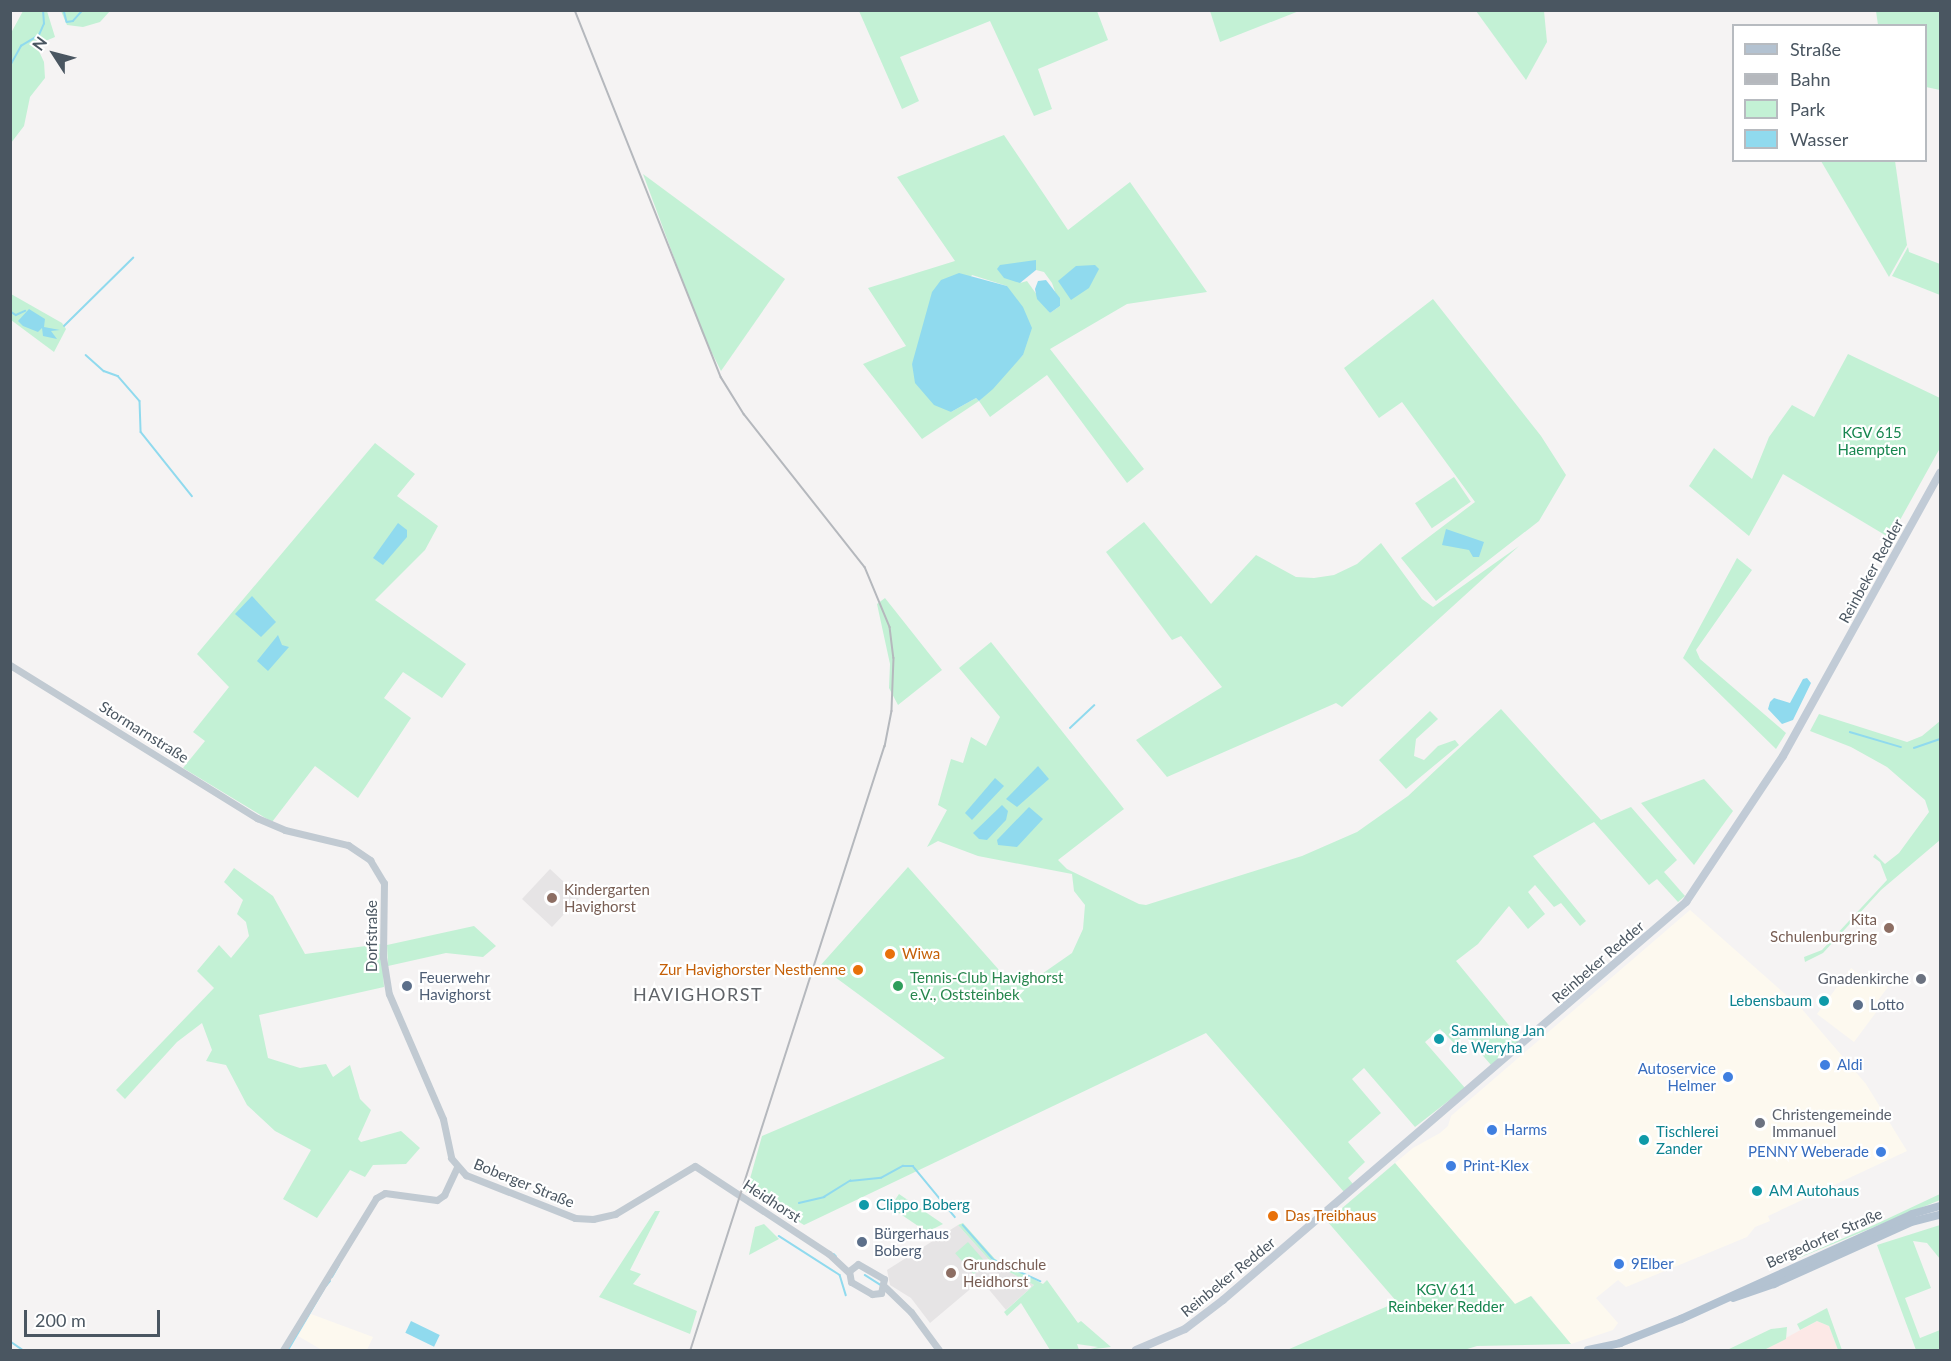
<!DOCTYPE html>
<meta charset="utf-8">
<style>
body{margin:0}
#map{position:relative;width:1951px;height:1361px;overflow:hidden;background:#f5f3f3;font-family:Lato,sans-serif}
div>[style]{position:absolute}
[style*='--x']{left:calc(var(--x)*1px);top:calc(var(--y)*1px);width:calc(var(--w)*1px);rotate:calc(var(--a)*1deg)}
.commercial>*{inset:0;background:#fdf9ef}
.education>*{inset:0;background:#e6e4e5;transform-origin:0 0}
.medical>*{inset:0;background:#fce8e6}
.green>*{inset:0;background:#c3f1d5;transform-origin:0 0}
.water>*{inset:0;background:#90daee;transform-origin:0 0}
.stream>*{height:1.5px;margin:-0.75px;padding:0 0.75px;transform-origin:0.75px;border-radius:0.75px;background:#90daee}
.tertiary>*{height:7px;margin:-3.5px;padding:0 3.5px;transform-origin:3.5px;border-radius:3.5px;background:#c1cad2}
.secondary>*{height:8px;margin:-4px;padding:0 4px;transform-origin:4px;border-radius:4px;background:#c1cbd6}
.primary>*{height:8px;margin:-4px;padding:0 4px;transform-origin:4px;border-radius:4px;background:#b3c2d1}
.rail>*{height:1.5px;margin:-0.75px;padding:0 0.75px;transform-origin:0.75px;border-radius:0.75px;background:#b5b8bd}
.dots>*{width:16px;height:16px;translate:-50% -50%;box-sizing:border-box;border:3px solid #fff;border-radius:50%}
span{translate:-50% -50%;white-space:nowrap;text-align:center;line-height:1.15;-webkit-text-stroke:4.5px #fff;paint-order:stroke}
.park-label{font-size:15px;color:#17864f}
.street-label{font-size:15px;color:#4a5661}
.education-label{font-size:15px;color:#785e54}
.left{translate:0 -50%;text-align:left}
.right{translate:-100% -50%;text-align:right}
.food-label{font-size:15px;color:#c56008}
.service-label{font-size:15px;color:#4e5e75}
.leisure-label{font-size:15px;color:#27864d}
.worship-label{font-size:15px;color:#5b616d}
.culture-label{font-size:15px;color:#0d838f}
.shop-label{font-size:15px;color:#366cbe}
.quarter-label{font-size:18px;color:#5f6368;letter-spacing:1.5px}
.frame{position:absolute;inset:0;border:12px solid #4a5661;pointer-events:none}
.legend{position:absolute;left:1732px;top:24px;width:195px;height:138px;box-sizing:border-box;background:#fff;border:2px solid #b7bbc0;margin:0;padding:8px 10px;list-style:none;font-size:18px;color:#4a5661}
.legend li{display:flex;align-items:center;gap:12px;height:30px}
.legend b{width:30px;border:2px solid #b7bbc0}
.north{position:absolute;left:24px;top:24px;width:60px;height:60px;-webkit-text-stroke:4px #fff;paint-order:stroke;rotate:306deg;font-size:16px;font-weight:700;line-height:24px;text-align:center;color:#4a5661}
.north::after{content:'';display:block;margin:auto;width:21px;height:27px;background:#4a5661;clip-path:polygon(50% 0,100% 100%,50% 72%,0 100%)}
.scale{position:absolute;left:24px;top:1310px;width:136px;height:27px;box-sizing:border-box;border:3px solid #4a5661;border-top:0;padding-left:8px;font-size:18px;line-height:21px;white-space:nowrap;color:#4a5661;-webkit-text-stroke:4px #fff;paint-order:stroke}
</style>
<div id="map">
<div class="commercial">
<i style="clip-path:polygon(1690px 910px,1801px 1008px,1866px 1084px,1907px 1151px,1768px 1216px,1770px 1221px,1755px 1227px,1747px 1237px,1626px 1287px,1618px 1280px,1596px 1298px,1618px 1323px,1613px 1330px,1571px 1344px,1532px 1296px,1515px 1304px,1395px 1163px,1413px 1148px,1440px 1133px,1448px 1126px,1451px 1116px)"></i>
<i style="clip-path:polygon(1851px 968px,1864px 978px,1868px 973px,1888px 987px,1876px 1003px,1880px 1007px,1854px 1042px,1817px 1014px)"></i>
<i style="clip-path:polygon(311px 1314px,373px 1337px,367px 1350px,322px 1350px,298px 1336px)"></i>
</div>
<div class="education">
<i style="left:550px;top:869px;width:41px;height:41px;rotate:43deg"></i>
<i style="clip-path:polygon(958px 1225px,992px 1263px,1034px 1285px,1006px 1310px,981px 1280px,930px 1323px,911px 1298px,890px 1285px,887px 1270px)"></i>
</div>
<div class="medical">
<i style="clip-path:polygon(1817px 1321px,1829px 1326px,1838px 1350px,1764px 1350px)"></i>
</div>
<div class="green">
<i style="clip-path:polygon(23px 11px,47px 11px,55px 37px,36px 45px,44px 62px,45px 78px,30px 97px,24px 126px,11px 143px,11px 33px)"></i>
<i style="clip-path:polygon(61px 11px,61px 10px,110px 11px,100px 22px,83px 27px,67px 25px)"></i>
<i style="clip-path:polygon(859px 11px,1097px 11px,1108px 40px,1038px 69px,1052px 109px,1034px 116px,990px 21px,900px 57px,919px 101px,902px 109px)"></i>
<i style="clip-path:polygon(1210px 11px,1210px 10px,1299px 11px,1220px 42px)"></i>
<i style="clip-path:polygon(1476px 11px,1544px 11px,1547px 42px,1526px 80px)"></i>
<i style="clip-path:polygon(1876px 11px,1940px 11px,1940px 90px,1926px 87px,1926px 26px,1878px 25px)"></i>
<i style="clip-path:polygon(evenodd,1004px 135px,1068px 230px,1130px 182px,1207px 292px,1127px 304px,1050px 349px,1144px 469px,1127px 483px,1047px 375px,990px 417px,979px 401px,922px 439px,863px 364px,906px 346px,868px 288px,955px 261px,897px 177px,1004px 135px,1036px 260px,1036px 270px,1044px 272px,1052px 283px,1060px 306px,1050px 313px,1027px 281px,1020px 283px,1036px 260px,1004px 135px,972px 275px,1007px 286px,1023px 355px,979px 401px,976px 398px,951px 412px,912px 364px,972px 275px)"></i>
<i style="clip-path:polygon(1821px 161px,1895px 161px,1907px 245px,1889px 277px)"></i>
<i style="clip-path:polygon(643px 174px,785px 279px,721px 371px,702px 333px)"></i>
<i style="clip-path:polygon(1908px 247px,1909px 252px,1940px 264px,1940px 295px,1892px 276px)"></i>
<i style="clip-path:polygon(11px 294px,62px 323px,66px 329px,54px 352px,11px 320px)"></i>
<i style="clip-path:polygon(1433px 299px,1541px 436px,1566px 475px,1539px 521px,1436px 601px,1401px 558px,1475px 502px,1402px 402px,1379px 418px,1344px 368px)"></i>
<i style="clip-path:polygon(1848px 354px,1940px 398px,1940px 448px,1890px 538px,1783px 474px,1749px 536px,1689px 486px,1714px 448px,1752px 479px,1769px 437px,1792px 405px,1814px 417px)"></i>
<i style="clip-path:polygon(375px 443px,415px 474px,397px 496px,438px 526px,425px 550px,375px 600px,466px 664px,442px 698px,403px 672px,384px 698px,411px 718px,358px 798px,315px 766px,272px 822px,183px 768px,205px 741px,193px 732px,229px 687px,197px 654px)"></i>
<i style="left:1454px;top:477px;width:30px;height:47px;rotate:56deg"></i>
<i style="clip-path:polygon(1144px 522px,1211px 604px,1256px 555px,1296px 577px,1314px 578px,1334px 575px,1357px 564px,1381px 543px,1422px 599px,1433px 607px,1519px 546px,1342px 707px,1336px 703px,1167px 777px,1136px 740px,1222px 687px,1181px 636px,1172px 640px,1106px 552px)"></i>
<i style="clip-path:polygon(1737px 558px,1752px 570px,1696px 650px,1700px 659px,1786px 733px,1776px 749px,1683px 658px)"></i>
<i style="clip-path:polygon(885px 598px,942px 670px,898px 705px,889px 688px,890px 664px,877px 604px)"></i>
<i style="clip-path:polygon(991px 642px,1124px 809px,1058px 860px,1067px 869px,1139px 904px,1146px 905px,1302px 856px,1357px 832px,1408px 796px,1501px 709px,1601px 820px,1631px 807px,1677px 860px,1664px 872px,1685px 896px,1678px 902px,1657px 879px,1649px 885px,1594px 822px,1533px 856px,1586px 921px,1580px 926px,1561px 903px,1554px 907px,1535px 885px,1528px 892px,1545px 914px,1528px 929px,1509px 906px,1478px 944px,1456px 961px,1521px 1040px,1491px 1065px,1465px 1035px,1454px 1043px,1440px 1029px,1425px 1042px,1465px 1088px,1415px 1127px,1364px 1068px,1352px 1079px,1381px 1113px,1348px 1142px,1365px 1162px,1348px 1178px,1353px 1184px,1344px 1192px,1206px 1033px,804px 1225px,751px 1192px,746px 1193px,762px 1136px,945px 1058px,820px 966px,908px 867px,1007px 979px,1026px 985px,1072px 953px,1083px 929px,1085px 905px,1074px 891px,1072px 874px,978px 856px,938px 841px,927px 847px,947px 810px,938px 805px,951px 759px,963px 763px,971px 737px,986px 746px,1000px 717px,959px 668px)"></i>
<i style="clip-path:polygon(1430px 711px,1438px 719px,1416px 739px,1414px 756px,1424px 760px,1438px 746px,1455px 740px,1459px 745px,1406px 789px,1379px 760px)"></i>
<i style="clip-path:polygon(1819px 714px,1907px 742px,1922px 736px,1940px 721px,1940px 840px,1881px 890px,1823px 953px,1805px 962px,1804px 957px,1822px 950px,1887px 880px,1880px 862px,1873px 857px,1875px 854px,1885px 864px,1899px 853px,1929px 812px,1925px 800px,1887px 767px,1851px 747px,1810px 731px)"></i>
<i style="clip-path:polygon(1704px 779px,1733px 811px,1694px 865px,1641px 803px)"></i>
<i style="clip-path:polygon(234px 868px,273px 896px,305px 954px,381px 944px,384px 987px,259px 1015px,268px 1058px,300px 1068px,326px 1064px,333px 1077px,350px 1065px,360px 1099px,371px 1110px,358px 1139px,361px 1142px,401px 1131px,420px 1148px,406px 1164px,373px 1165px,365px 1177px,350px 1170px,317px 1218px,283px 1199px,311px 1150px,275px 1131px,247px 1105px,226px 1065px,206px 1061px,212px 1050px,202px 1023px,177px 1042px,125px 1099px,116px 1090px,214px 988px,197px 971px,219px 945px,231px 958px,249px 936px,246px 922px,237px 914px,243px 900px,224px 882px)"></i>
<i style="clip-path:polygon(474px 926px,496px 946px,483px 957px,446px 953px,388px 966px,387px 945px)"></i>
<i style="clip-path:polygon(1395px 1163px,1515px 1304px,1531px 1296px,1571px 1344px,1477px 1346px,1464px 1350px,1287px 1350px,1397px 1302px,1327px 1221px)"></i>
<i style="clip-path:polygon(899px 1194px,943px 1224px,927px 1232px,890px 1207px)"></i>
<i style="clip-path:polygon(1940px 1194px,1940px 1200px,1777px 1267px,1874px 1225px)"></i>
<i style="clip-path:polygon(655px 1211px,660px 1211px,630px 1270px,641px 1274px,633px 1284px,697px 1311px,690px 1334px,599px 1297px)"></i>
<i style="clip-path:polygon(963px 1223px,995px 1259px,1043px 1284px,1047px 1280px,1078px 1323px,1081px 1321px,1111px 1347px,1087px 1350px,1098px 1347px,1077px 1344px,1079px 1350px,1050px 1350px,1021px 1303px,1007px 1316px,1004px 1312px,1034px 1285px,992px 1263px,958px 1225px)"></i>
<i style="clip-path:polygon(764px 1224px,779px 1239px,749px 1255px,755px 1227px)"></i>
<i style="clip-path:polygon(1940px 1225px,1940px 1259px,1927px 1243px,1913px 1241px,1931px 1288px,1905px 1298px,1920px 1338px,1940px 1330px,1940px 1350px,1916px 1350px,1877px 1245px)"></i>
<i style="left:968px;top:1242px;width:28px;height:17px;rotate:49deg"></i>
<i style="clip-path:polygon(1827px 1308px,1842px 1350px,1838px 1350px,1829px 1326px,1817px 1321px,1800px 1330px,1797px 1324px)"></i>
<i style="clip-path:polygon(1787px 1327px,1786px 1339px,1764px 1350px,1727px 1350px,1771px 1329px)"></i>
</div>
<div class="water">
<i style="clip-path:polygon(1036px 260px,1036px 270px,1020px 283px,1004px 278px,997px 269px,1000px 265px)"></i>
<i style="clip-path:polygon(1095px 265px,1099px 269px,1089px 288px,1071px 300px,1058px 281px,1076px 266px)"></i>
<i style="clip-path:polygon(959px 273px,1007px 286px,1023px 307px,1032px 328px,1023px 355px,993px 389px,979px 401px,976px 398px,951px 412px,934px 405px,915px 383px,912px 364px,932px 292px,941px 280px)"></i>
<i style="clip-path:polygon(1046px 280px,1060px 298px,1060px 306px,1050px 313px,1037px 299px,1035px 289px,1038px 281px)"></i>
<i style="clip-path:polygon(29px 309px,45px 319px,44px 327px,60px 330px,51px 331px,57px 339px,43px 336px,42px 328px,38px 332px,23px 326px,18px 321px)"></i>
<i style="clip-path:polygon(398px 523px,407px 530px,407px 537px,383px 565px,373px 558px)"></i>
<i style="clip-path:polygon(1446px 529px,1484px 542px,1479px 557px,1473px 557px,1469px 550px,1442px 545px)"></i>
<i style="clip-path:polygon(252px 596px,276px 622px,261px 637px,235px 614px)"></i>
<i style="clip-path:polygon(278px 635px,282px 645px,289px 647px,268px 671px,257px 661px)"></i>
<i style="clip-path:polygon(1807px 678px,1811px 683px,1793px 720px,1782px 724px,1768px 709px,1770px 702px,1774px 698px,1790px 703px,1803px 679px)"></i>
<i style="clip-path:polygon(1038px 766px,1049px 779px,1017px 807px,1006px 799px)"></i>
<i style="clip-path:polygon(995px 778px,1004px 786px,972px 820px,965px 813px)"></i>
<i style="clip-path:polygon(1002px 805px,1008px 811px,1006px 820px,987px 840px,979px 839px,973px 833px)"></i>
<i style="clip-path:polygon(1029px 807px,1043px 819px,1017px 847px,998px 845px,997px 840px)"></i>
<i style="left:411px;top:1321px;width:32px;height:13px;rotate:26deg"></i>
</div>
<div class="stream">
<i style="--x:64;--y:10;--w:12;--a:76"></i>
<i style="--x:67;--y:22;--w:6;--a:-9"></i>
<i style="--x:73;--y:21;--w:15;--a:-48"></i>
<i style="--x:10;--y:66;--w:23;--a:-61"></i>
<i style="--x:21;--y:46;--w:21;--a:-31"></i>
<i style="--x:39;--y:35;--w:12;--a:-66"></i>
<i style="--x:44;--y:24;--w:14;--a:-94"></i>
<i style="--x:10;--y:311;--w:7;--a:34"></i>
<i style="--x:16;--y:315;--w:10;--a:-24"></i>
<i style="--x:64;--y:326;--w:97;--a:-44.6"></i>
<i style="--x:86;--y:355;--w:24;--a:42"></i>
<i style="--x:104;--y:371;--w:15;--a:20"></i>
<i style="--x:118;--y:376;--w:33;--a:49"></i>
<i style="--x:140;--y:401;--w:31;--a:88"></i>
<i style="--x:141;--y:432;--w:82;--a:51.4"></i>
<i style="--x:1070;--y:728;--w:33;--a:-43"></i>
<i style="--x:1850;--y:732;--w:53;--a:16.4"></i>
<i style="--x:1914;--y:748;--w:28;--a:-19"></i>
<i style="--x:799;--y:1203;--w:26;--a:-13"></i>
<i style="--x:824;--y:1197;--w:31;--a:-32"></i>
<i style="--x:850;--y:1181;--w:31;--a:-6"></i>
<i style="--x:881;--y:1178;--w:25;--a:-29"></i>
<i style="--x:903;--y:1166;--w:10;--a:0"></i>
<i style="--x:913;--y:1166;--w:66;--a:50.5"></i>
<i style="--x:963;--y:1225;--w:47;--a:48.5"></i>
<i style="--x:994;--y:1260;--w:51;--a:24.5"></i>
<i style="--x:779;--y:1236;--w:72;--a:32.6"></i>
<i style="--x:840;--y:1275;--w:21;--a:73"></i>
<i style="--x:834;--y:1254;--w:3;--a:45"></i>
<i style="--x:865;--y:1275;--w:19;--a:32"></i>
<i style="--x:332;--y:1277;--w:14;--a:-60"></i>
<i style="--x:326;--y:1286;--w:6;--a:-51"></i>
<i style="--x:10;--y:1341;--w:16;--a:35"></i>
<i style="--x:288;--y:1350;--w:71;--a:-59.5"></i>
</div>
<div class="tertiary">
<i style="--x:10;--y:665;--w:291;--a:31.8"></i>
<i style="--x:257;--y:818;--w:30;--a:23"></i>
<i style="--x:285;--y:830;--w:65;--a:13.4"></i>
<i style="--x:348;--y:845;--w:27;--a:34"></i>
<i style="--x:370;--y:860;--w:27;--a:59"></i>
<i style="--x:384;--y:883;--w:74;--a:90.8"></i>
<i style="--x:383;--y:957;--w:37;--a:81"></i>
<i style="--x:389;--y:994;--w:136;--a:66.6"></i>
<i style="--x:443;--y:1119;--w:40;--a:78"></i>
<i style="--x:451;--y:1158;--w:23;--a:49"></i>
<i style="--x:466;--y:1175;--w:117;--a:21.5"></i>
<i style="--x:575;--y:1218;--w:18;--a:3"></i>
<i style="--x:593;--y:1219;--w:23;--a:-13"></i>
<i style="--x:615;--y:1214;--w:93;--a:-31"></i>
<i style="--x:695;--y:1166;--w:160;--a:33.3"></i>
<i style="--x:829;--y:1254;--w:26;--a:43"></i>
<i style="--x:858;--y:1264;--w:30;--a:30"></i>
<i style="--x:884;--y:1279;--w:14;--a:102"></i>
<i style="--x:881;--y:1293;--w:9;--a:174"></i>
<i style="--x:872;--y:1294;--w:24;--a:-150"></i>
<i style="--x:851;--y:1282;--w:11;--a:-100"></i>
<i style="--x:849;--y:1271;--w:11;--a:-38"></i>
<i style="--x:885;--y:1287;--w:36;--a:44"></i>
<i style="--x:911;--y:1312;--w:47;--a:53.6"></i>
<i style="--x:283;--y:1350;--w:178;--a:-58.5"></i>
<i style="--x:376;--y:1198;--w:10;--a:-29"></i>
<i style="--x:385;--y:1193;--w:52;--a:7.7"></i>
<i style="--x:437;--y:1200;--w:9;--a:-36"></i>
<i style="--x:444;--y:1195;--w:31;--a:-65"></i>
</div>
<div class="secondary">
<i style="--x:1136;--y:1350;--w:53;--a:-23.2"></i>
<i style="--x:1185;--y:1329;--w:48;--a:-37.3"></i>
<i style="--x:1223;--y:1300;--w:611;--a:-40.68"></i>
<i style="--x:1686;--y:902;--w:175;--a:-56.4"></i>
<i style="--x:1783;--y:756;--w:324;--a:-61"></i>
</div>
<div class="primary">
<i style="--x:1733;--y:1298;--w:43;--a:-18.9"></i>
<i style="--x:1774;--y:1284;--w:150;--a:-24.3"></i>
<i style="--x:1911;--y:1222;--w:30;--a:-14"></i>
<i style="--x:1588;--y:1350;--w:33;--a:-12"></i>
<i style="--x:1620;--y:1343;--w:66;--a:-21.5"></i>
<i style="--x:1681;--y:1319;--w:254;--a:-24.4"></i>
<i style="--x:1912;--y:1214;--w:29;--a:-16"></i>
</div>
<div class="rail">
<i style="--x:575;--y:10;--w:395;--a:68.3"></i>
<i style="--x:721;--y:377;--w:44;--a:58.1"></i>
<i style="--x:744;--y:414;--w:195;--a:51.7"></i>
<i style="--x:865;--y:567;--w:65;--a:67.4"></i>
<i style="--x:890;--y:627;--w:31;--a:83"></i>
<i style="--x:894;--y:658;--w:53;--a:92.2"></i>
<i style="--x:892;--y:711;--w:36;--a:101"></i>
<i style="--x:885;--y:746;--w:634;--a:107.81"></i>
</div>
<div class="dots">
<i style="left:552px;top:898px;background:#8d6e63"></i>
<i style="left:1889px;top:928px;background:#8d6e63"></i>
<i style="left:890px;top:954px;background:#e8710a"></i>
<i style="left:858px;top:970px;background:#e8710a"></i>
<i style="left:1921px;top:979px;background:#6b7280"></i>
<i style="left:407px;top:986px;background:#5c6f8a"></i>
<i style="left:898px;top:986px;background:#2e9e5b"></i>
<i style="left:1824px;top:1001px;background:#0f9aa8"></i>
<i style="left:1858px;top:1005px;background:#5c6f8a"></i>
<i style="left:1439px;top:1039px;background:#0f9aa8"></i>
<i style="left:1825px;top:1065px;background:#3f7fe0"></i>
<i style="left:1728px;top:1077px;background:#3f7fe0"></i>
<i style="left:1760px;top:1123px;background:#6b7280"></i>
<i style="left:1492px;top:1130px;background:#3f7fe0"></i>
<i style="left:1644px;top:1140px;background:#0f9aa8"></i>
<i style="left:1881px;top:1152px;background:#3f7fe0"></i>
<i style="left:1451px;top:1166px;background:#3f7fe0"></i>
<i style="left:1757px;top:1191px;background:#0f9aa8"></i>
<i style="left:864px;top:1205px;background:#0f9aa8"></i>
<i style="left:1273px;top:1216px;background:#e8710a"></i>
<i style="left:862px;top:1242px;background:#5c6f8a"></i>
<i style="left:1619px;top:1264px;background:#3f7fe0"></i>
<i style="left:951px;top:1273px;background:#8d6e63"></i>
</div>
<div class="park-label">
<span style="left:1872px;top:441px">KGV 615<br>Haempten</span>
<span style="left:1446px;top:1298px">KGV 611<br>Reinbeker Redder</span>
</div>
<div class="street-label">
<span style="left:1871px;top:571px;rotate:-61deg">Reinbeker Redder</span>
<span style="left:144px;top:732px;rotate:32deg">Stormarnstraße</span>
<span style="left:372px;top:936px;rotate:-90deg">Dorfstraße</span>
<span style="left:1598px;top:962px;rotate:-41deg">Reinbeker Redder</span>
<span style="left:524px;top:1183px;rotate:22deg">Boberger Straße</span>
<span style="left:772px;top:1201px;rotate:33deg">Heidhorst</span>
<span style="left:1824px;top:1238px;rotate:-24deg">Bergedorfer Straße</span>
<span style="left:1228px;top:1277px;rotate:-39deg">Reinbeker Redder</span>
</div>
<div class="education-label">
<span class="left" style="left:564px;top:898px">Kindergarten<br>Havighorst</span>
<span class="right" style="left:1877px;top:928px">Kita<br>Schulenburgring</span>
<span class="left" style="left:963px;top:1273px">Grundschule<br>Heidhorst</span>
</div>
<div class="food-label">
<span class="left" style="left:902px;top:954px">Wiwa</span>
<span class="right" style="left:846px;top:970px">Zur Havighorster Nesthenne</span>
<span class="left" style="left:1285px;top:1216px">Das Treibhaus</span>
</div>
<div class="service-label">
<span class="left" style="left:419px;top:986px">Feuerwehr<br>Havighorst</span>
<span class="left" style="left:1870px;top:1005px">Lotto</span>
<span class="left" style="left:874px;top:1242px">Bürgerhaus<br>Boberg</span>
</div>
<div class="leisure-label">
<span class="left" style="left:910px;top:986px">Tennis-Club Havighorst<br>e.V., Oststeinbek</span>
</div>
<div class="worship-label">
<span class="right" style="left:1909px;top:979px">Gnadenkirche</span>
<span class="left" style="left:1772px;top:1123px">Christengemeinde<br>Immanuel</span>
</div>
<div class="culture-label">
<span class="right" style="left:1812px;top:1001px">Lebensbaum</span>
<span class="left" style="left:1451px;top:1039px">Sammlung Jan<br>de Weryha</span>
<span class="left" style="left:1656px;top:1140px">Tischlerei<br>Zander</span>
<span class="left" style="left:1769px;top:1191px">AM Autohaus</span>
<span class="left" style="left:876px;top:1205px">Clippo Boberg</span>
</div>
<div class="shop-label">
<span class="left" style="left:1837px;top:1065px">Aldi</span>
<span class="right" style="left:1716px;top:1077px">Autoservice<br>Helmer</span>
<span class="left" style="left:1504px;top:1130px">Harms</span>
<span class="right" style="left:1869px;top:1152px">PENNY Weberade</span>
<span class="left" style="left:1463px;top:1166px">Print-Klex</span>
<span class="left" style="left:1631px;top:1264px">9Elber</span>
</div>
<div class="quarter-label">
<span style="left:698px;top:994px">HAVIGHORST</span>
</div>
<div class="frame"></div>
<ul class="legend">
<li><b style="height:8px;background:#b3c2d1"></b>Straße</li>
<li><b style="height:8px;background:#b5b8bd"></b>Bahn</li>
<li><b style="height:16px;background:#c3f1d5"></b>Park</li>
<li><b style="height:16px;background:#90daee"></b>Wasser</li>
</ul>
<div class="north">N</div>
<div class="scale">200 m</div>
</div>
